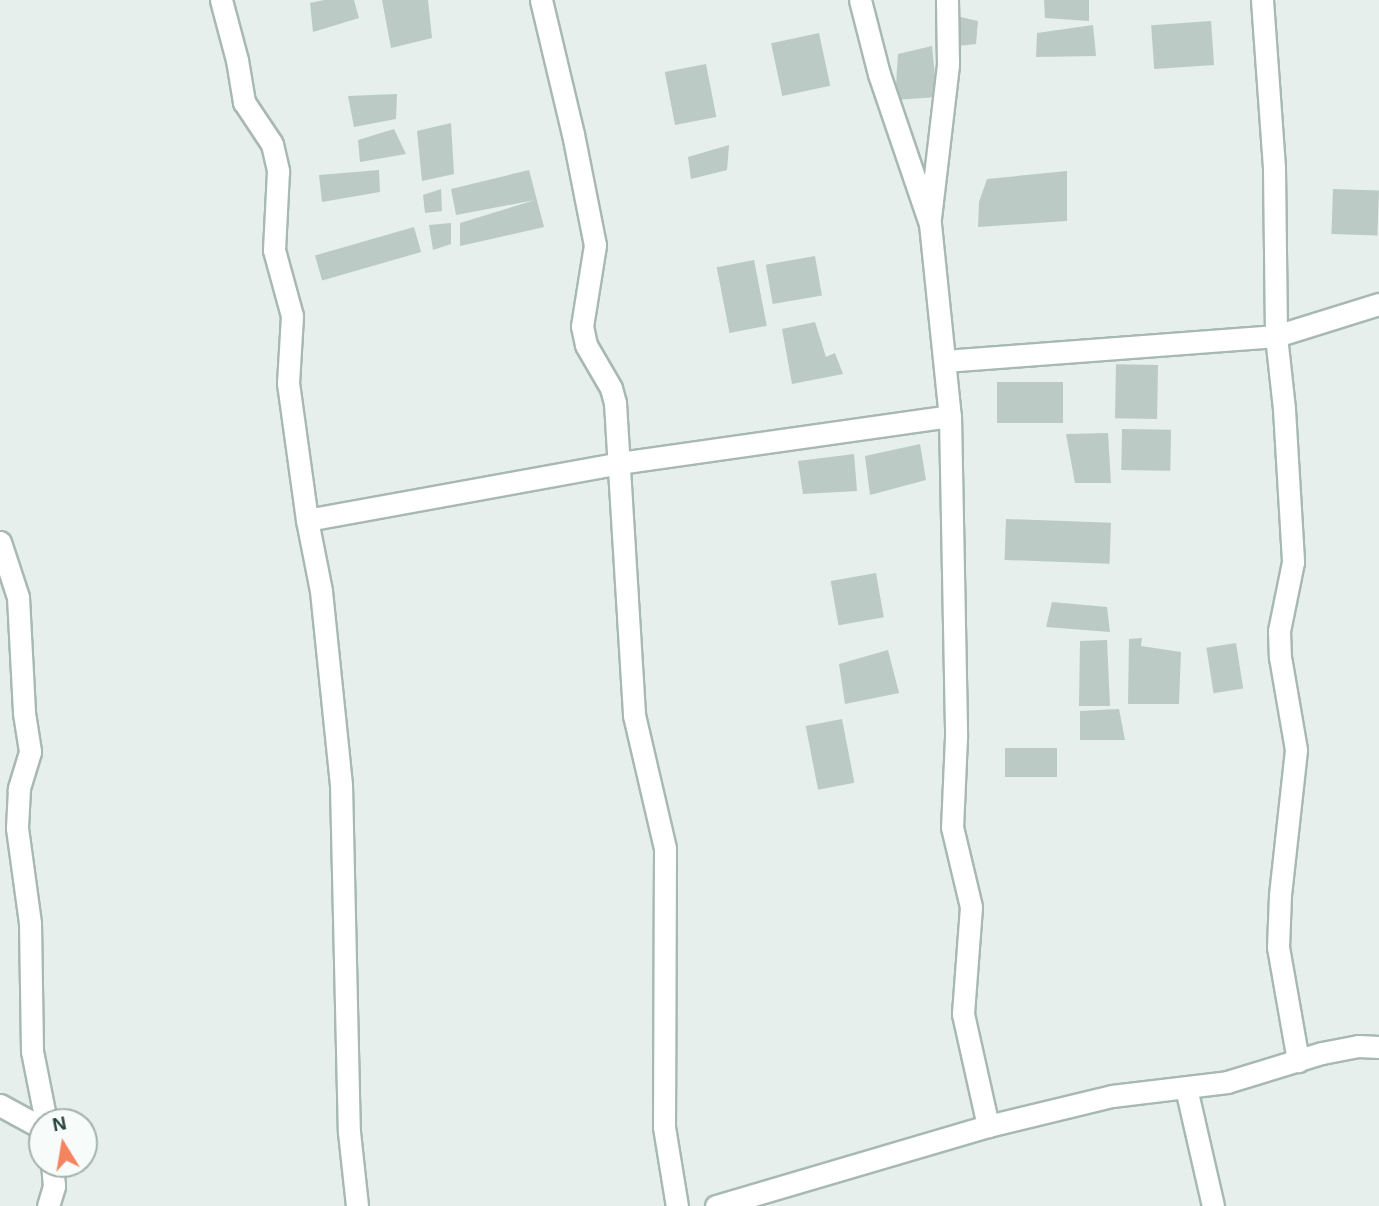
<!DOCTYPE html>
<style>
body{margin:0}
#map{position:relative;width:1379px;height:1206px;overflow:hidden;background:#e6efeb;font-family:Arial,sans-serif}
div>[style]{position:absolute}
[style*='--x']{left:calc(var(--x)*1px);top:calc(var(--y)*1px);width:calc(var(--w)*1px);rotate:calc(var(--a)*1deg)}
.building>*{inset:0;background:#bbcac4;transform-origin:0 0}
.roads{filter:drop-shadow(2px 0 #a8b8b2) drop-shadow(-2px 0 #a8b8b2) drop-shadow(0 2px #a8b8b2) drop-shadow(0 -2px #a8b8b2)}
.street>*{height:21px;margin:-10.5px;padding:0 10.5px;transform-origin:10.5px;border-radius:10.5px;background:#fff}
span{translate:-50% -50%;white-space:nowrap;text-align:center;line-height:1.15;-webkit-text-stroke:6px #f7fbf9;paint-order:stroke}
.north{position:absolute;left:28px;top:1108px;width:70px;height:70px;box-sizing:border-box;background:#f7fbf9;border:2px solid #a3b1ad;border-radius:50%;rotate:349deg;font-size:19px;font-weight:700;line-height:28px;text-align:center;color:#24423a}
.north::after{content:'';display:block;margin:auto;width:24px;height:32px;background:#f4845f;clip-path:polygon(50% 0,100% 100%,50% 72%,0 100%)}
</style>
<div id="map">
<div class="building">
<i style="clip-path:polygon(324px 0,354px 0,359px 18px,313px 32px,310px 3px)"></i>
<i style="clip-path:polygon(382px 0,428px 0,432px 38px,391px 48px)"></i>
<i style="clip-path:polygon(1044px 0,1089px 0,1089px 21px,1045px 18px)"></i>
<i style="clip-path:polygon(956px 16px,978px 21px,976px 44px,958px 46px)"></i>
<i style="left:1211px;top:21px;width:44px;height:60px;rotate:86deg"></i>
<i style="clip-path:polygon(1093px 25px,1096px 56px,1036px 57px,1037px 33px)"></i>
<i style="left:819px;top:33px;width:54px;height:49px;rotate:78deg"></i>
<i style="clip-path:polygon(932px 46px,937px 97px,895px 100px,898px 54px)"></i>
<i style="left:706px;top:64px;width:54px;height:42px;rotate:79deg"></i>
<i style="clip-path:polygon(397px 94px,396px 119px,354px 127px,348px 96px)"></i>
<i style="clip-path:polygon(451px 123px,454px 174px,422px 181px,417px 131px)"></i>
<i style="clip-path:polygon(394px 129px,406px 154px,360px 162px,358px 140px)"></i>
<i style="clip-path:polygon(729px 145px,727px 170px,691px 179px,688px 157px)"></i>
<i style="clip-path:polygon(379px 170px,380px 192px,322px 202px,319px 175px)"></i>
<i style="clip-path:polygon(529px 170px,544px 227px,460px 246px,460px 223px,535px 200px,456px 215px,451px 189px)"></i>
<i style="clip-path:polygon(1067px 171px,1067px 221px,978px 227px,979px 202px,987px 179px)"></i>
<i style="clip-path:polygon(441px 189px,442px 211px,425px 213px,423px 195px)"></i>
<i style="left:1333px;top:189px;width:46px;height:45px;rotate:2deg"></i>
<i style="clip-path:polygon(451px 223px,451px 244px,433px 250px,429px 225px)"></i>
<i style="left:414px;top:227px;width:26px;height:103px;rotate:74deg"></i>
<i style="left:815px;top:256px;width:40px;height:50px;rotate:80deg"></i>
<i style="left:754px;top:260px;width:67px;height:38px;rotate:79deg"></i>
<i style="clip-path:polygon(815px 322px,826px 357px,835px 353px,843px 374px,792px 384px,782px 329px)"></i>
<i style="left:1158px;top:365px;width:54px;height:42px;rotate:91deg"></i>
<i style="left:997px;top:382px;width:66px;height:41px"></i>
<i style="left:1122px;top:429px;width:49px;height:41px;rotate:1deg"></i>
<i style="clip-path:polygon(1108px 433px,1111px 483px,1075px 483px,1066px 434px)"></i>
<i style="clip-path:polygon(920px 444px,926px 480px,870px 495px,865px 456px)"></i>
<i style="clip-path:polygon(854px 454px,857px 491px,803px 494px,798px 461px)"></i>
<i style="left:1006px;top:519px;width:105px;height:41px;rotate:2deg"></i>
<i style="left:876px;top:573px;width:45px;height:46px;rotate:80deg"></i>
<i style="clip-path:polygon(1052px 602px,1107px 607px,1110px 632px,1046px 627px)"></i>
<i style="clip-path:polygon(1142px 638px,1141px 646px,1181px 652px,1179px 704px,1128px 704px,1129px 639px)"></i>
<i style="clip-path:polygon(1107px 640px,1110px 706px,1079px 706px,1080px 641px)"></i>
<i style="left:1236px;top:643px;width:46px;height:30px;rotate:81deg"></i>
<i style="clip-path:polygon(888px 650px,899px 693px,845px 704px,839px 664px)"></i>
<i style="clip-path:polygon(1119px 709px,1125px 740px,1080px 740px,1080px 711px)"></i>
<i style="left:842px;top:719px;width:65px;height:37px;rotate:79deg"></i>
<i style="left:1005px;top:748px;width:52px;height:29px"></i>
</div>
<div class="roads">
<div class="street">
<i style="--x:221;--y:0;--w:62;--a:75.1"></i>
<i style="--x:237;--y:60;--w:43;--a:80.5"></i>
<i style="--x:244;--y:102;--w:50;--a:56.3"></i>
<i style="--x:272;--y:144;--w:28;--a:77"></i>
<i style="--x:278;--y:171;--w:79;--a:92.9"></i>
<i style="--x:274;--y:250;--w:68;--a:74.7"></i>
<i style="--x:292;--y:316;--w:67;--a:93.4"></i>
<i style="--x:288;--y:383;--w:138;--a:82.1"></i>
<i style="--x:307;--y:520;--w:72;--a:78.8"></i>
<i style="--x:321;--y:591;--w:195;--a:84.1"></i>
<i style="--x:341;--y:785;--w:347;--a:88.7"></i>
<i style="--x:349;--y:1132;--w:74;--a:83.8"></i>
<i style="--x:541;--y:0;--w:138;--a:76.6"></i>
<i style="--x:573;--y:134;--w:113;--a:78.8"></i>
<i style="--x:595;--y:245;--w:82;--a:99.1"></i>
<i style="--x:582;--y:326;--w:19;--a:78"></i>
<i style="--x:586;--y:345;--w:50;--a:59.8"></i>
<i style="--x:611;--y:388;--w:16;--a:75"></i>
<i style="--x:615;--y:403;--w:313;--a:86.5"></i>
<i style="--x:634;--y:715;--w:137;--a:76.9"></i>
<i style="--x:665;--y:848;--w:279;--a:90.2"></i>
<i style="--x:664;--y:1127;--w:80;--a:80.7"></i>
<i style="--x:860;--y:0;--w:76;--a:75.6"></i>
<i style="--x:879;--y:74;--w:158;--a:71.2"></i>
<i style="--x:930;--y:224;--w:193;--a:84.1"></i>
<i style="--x:950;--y:416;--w:321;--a:88.9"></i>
<i style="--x:956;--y:737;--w:90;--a:92.5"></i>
<i style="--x:952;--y:827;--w:82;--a:76.6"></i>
<i style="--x:971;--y:907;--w:107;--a:94.3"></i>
<i style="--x:963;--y:1014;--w:115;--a:77.4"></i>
<i style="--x:1262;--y:0;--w:169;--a:85.9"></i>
<i style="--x:1274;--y:169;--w:167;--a:89.3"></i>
<i style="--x:1276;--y:336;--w:73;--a:83.7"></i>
<i style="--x:1284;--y:409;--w:153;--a:86.6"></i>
<i style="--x:1293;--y:562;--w:70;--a:101.5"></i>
<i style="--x:1279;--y:631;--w:26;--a:88"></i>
<i style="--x:1280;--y:657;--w:94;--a:80.2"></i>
<i style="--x:1296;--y:750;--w:146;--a:96.3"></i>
<i style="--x:1280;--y:895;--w:52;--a:92.2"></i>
<i style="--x:1278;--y:947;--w:116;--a:80"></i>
<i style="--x:930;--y:218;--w:155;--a:-83.3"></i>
<i style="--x:948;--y:64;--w:64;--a:-90.9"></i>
<i style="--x:945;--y:361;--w:332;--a:-4.3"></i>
<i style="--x:1276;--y:336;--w:108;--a:-17.3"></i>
<i style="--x:307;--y:520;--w:318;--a:-10.3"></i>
<i style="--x:620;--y:463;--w:333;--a:-8.1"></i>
<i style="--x:0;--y:542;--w:58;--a:71.9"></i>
<i style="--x:18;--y:597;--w:116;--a:87"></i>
<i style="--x:24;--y:713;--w:39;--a:81"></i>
<i style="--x:30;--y:752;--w:39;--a:107"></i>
<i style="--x:19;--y:789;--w:39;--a:93"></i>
<i style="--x:17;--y:828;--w:96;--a:82.2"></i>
<i style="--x:30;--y:923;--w:128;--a:89.1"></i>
<i style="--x:32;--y:1051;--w:72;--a:78.8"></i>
<i style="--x:1186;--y:1088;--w:121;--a:77.1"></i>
<i style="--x:0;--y:1105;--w:48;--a:28.7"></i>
<i style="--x:48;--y:1206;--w:21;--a:-73"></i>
<i style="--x:54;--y:1186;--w:22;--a:-95"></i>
<i style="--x:716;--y:1206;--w:284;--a:-16.4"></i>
<i style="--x:988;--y:1126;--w:128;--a:-13.6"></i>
<i style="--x:1112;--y:1096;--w:116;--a:-6.9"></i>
<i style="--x:1227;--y:1082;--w:99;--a:-17"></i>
<i style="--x:1322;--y:1053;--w:37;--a:-11"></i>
<i style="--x:1358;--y:1046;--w:21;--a:3"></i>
</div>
</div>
<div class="north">N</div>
</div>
